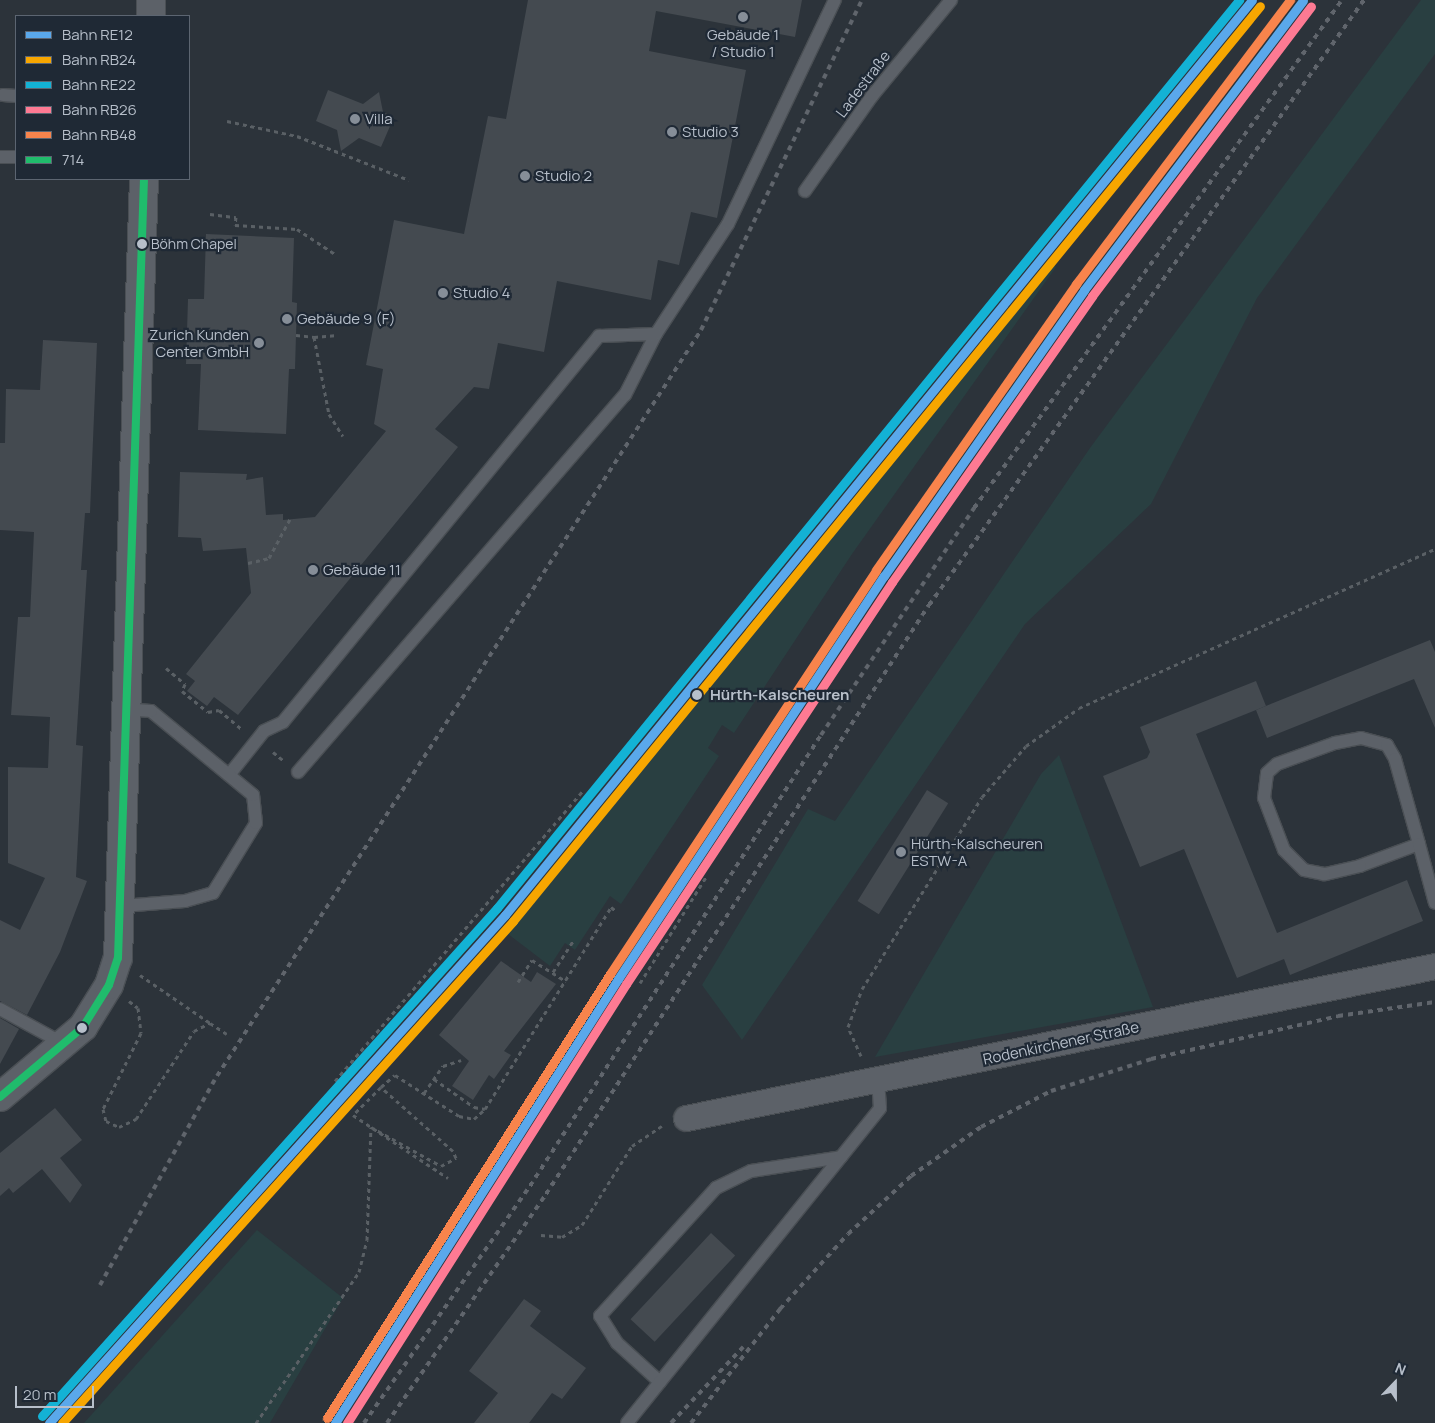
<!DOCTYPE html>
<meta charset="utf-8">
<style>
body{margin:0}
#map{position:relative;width:1435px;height:1423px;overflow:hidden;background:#2c333a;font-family:Manrope,sans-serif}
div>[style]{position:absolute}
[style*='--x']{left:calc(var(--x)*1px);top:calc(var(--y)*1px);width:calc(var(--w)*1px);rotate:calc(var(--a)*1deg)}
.green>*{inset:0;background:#293f41}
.building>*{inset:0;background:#444a50;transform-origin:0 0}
.path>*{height:3px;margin-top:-1.5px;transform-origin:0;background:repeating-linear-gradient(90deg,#5a6065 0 4px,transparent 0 8px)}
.roads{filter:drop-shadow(1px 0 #4a4f54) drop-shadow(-1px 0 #4a4f54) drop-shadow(0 1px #4a4f54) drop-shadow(0 -1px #4a4f54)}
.service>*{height:12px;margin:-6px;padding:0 6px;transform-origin:6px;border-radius:6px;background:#5c6168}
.minor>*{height:25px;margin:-12.5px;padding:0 12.5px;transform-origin:12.5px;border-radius:12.5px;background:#5c6168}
.tertiary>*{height:28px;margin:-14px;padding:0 14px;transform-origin:14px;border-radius:14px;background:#5c6168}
.rail>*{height:4px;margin-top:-2px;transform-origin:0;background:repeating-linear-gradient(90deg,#60656c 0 5px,transparent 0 10px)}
.bus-1>*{height:8px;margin:-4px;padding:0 4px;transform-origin:4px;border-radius:4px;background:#20bc6c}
.rail-1>*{height:9px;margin:-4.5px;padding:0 4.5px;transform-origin:4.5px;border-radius:4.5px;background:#5aa8eb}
.rail-2>*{height:9px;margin:-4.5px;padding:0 4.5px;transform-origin:4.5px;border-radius:4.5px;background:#f7a600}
.rail-3>*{height:9px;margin:-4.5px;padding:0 4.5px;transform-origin:4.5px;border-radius:4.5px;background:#13b2d5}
.rail-4>*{height:9px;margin:-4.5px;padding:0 4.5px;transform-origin:4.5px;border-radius:4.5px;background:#fe7a93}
.rail-5>*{height:9px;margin:-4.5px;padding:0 4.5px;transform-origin:4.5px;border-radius:4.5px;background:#f8844c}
.dots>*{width:14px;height:14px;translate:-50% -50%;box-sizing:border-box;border:2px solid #1f2935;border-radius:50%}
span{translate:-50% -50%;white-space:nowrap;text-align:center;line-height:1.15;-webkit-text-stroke:4.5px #1f2935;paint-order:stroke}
.bus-label{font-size:14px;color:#b7bfca}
.left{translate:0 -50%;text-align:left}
.poi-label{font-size:15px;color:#b7bfca}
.right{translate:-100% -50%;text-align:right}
.street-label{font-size:15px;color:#b7bfca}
.stop-label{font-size:15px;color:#b7bfca;font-weight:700}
.legend{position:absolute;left:15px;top:15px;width:175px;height:165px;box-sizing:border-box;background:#1f2935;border:1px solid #5c6571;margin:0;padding:6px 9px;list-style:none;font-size:15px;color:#b7bfca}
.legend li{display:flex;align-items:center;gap:10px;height:25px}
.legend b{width:25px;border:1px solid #5c6571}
.north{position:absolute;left:1370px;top:1358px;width:50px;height:50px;-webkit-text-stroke:4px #1f2935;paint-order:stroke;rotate:22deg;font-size:14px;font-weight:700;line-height:20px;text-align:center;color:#b7bfca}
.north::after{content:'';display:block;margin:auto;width:18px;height:22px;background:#b7bfca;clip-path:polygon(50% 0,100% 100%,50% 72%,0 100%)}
.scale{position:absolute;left:15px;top:1386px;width:79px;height:22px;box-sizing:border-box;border:2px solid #b7bfca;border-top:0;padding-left:6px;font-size:15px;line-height:18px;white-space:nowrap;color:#b7bfca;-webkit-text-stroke:4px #1f2935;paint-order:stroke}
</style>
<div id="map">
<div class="green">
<i style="clip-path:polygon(1421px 0,1435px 0,1435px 54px,1257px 298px,1151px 504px,1025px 624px,742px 1040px,702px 985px,808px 809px,835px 821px,1090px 448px)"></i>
<i style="clip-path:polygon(1050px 261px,1056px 267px,852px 554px,734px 733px,722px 725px,708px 748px,719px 756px,621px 904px,610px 896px,575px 950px,565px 943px,550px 966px,504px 931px)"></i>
<i style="clip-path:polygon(1059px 755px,1153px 1007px,875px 1057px,1041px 774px)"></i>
<i style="clip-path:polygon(257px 1230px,343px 1298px,270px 1423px,84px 1423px)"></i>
</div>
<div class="building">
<i style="clip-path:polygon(528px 0,802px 0,795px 37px,656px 11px,649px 51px,746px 70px,717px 218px,691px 212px,679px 265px,658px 260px,651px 300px,557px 281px,544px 352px,498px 343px,489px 389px,474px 387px,435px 429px,458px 447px,238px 715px,214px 697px,207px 706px,187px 691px,195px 681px,186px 674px,251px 593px,246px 548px,203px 551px,201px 538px,178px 537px,180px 472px,247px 474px,246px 480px,263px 477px,266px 515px,283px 514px,283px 520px,315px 517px,386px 431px,374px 424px,383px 369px,366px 365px,394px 220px,464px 234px,488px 116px,506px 119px)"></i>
<i style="clip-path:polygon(328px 90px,363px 104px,379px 92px,383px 112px,394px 117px,381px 147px,359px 138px,341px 151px,337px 130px,316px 121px)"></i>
<i style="clip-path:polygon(206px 234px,294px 238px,292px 302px,297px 303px,296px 335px,295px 369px,289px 369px,286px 434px,198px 430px,201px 364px,186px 364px,188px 299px,204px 299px)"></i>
<i style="clip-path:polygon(43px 340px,97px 343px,90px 513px,85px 513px,81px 570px,87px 570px,76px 745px,83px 746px,76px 877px,87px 881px,60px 952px,27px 1015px,0 1001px,0 920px,20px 930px,45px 878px,8px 863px,8px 767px,48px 768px,50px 717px,11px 715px,18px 617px,30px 617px,34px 532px,0 530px,0 443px,5px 443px,6px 389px,40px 390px)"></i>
<i style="clip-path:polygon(1430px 640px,1435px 652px,1435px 728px,1414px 679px,1267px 738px,1256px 710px)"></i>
<i style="clip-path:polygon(1256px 681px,1266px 706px,1196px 734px,1277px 933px,1407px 880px,1423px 921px,1290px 975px,1284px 959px,1237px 978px,1184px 849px,1140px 867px,1103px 776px,1147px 758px,1150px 752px,1140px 727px)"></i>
<i style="left:927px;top:790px;width:25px;height:131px;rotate:32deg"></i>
<i style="clip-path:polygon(501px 961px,531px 982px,537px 972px,556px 984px,504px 1051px,511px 1055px,494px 1079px,489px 1075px,473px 1100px,452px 1086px,469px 1061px,439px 1035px)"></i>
<i style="clip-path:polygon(0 1018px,19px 1029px,0 1064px)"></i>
<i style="clip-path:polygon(55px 1108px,82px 1140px,60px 1158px,82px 1185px,70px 1203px,42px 1169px,13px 1193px,9px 1188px,0 1196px,0 1153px)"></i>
<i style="left:711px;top:1233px;width:33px;height:118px;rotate:43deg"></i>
<i style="clip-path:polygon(524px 1299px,541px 1311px,530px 1326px,586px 1368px,562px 1399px,552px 1393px,529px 1423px,474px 1423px,498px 1393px,469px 1371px)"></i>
</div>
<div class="path">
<i style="--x:227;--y:121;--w:72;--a:12.1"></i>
<i style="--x:297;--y:136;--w:120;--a:21.4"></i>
<i style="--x:210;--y:214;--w:26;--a:7"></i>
<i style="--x:236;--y:217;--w:8;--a:97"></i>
<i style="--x:235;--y:225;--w:62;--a:3.7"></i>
<i style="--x:297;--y:229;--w:45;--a:33.3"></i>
<i style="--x:296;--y:335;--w:18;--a:6"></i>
<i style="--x:314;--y:337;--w:78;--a:79"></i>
<i style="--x:329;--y:414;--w:26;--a:58"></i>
<i style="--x:314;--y:337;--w:24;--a:-5"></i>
<i style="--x:248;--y:563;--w:22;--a:-13"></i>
<i style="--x:269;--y:558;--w:44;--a:-61.7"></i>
<i style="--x:166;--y:668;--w:25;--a:40"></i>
<i style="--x:185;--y:684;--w:8;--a:113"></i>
<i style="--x:182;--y:691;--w:33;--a:39"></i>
<i style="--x:208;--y:712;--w:11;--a:-10"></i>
<i style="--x:219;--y:710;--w:30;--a:40"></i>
<i style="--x:273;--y:752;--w:14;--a:39"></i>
<i style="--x:553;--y:972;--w:38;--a:-57"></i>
<i style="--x:140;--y:975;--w:85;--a:34.4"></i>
<i style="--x:518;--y:982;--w:26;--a:-58"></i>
<i style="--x:532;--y:960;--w:40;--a:32"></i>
<i style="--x:640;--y:983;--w:125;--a:-58.1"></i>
<i style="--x:129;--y:1001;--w:11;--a:38"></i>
<i style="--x:138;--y:1008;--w:25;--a:83"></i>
<i style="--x:141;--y:1033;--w:85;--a:116.6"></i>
<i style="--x:103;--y:1109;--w:12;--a:76"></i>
<i style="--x:106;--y:1121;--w:14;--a:25"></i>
<i style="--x:119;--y:1127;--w:19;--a:-25"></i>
<i style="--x:136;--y:1119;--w:105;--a:-56.6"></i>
<i style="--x:194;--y:1031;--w:18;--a:-27"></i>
<i style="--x:210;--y:1023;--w:20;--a:33"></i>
<i style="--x:861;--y:1056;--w:32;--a:-114"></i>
<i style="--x:848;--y:1027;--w:40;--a:-69.8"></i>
<i style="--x:862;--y:989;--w:226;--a:-58"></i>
<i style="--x:982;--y:797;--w:67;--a:-49.2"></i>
<i style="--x:1026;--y:746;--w:65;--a:-35.6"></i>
<i style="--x:1079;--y:708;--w:390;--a:-24.1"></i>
<i style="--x:434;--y:1079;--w:49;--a:35"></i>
<i style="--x:474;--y:1107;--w:11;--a:10"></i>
<i style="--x:335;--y:1081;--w:382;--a:-49.5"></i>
<i style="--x:381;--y:1087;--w:40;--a:135"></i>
<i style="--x:353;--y:1115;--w:114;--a:33.6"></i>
<i style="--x:424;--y:1093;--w:33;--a:-55"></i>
<i style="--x:443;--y:1066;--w:19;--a:-18"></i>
<i style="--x:541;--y:1235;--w:21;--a:5"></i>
<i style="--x:562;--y:1237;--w:23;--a:-31"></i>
<i style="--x:582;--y:1225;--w:93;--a:-57.7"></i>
<i style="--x:632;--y:1146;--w:36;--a:-34"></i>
<i style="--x:256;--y:1423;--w:183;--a:-55.7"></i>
<i style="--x:359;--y:1272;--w:33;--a:-76"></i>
<i style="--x:367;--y:1240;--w:113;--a:-88"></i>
<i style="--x:371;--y:1127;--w:80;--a:29.1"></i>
<i style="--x:441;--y:1166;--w:17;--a:-28"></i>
<i style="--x:456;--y:1158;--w:8;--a:-113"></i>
<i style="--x:453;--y:1151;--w:96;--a:-138.4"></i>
<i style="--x:381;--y:1087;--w:18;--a:-41"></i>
<i style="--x:395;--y:1075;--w:76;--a:32.6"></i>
<i style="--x:459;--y:1116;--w:15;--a:11"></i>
<i style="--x:474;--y:1119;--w:15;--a:-42"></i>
<i style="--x:485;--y:1109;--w:238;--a:-58"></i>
<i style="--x:611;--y:907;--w:6;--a:39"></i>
</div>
<div class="roads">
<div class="service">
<i style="--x:3;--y:95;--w:13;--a:4"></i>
<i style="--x:0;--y:157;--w:16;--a:0"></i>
<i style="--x:805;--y:191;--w:116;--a:-54.8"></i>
<i style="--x:872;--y:96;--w:124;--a:-50.5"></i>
<i style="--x:298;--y:772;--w:499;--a:-49.1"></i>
<i style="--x:625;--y:395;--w:68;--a:-63.1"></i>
<i style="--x:656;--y:334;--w:131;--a:-56.8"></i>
<i style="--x:728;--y:224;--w:248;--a:-64.5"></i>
<i style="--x:229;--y:775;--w:56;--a:-51.5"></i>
<i style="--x:264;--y:731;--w:21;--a:-25"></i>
<i style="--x:283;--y:722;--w:499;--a:-50.7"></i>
<i style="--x:599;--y:336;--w:57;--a:-2"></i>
<i style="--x:1419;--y:844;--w:63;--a:159.6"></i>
<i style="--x:1360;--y:866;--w:37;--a:167"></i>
<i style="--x:1324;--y:874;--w:20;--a:-169"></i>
<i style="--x:1304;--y:870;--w:28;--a:-135"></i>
<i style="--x:1284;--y:850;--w:56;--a:-111"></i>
<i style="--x:1264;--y:798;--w:25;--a:-83"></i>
<i style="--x:1267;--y:773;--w:13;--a:-42"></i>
<i style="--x:1277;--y:764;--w:62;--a:-19.9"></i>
<i style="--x:1335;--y:743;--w:26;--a:-11"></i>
<i style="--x:1361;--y:738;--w:27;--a:15"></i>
<i style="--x:1387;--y:745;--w:16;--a:60"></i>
<i style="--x:1395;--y:759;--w:88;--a:74.2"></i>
<i style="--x:1419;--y:844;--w:61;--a:74.8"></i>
<i style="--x:122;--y:906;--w:63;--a:-4.5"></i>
<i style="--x:185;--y:901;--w:29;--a:-16"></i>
<i style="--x:213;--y:893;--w:82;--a:-58.4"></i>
<i style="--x:256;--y:823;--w:28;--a:-96"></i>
<i style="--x:253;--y:795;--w:132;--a:-140.5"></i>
<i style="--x:151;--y:711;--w:27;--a:-176"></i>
<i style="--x:0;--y:1009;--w:73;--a:28.7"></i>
<i style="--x:660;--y:1382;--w:58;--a:-137.8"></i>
<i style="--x:617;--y:1343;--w:32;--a:-122"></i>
<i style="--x:600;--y:1316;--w:173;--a:-47.8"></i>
<i style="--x:716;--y:1188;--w:39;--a:-26"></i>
<i style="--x:751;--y:1171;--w:91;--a:-8.8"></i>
<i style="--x:627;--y:1423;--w:404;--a:-51.2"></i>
<i style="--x:880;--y:1108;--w:27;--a:-94"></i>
</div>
<div class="minor">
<i style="--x:686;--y:1118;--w:764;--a:-11.47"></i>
</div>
<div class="tertiary">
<i style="--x:151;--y:16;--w:16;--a:-90"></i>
<i style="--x:0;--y:1097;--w:109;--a:-40.1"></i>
<i style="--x:83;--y:1027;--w:49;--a:-58.2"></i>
<i style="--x:109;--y:985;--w:28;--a:-72"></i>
<i style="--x:118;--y:958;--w:779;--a:-88.09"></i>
</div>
</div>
<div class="rail">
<i style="--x:100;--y:1285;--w:240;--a:-60.8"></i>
<i style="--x:217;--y:1076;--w:889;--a:-57.02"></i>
<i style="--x:701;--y:330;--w:367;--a:-64"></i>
<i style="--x:364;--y:1423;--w:289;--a:-55"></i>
<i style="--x:530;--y:1186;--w:537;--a:-57.17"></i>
<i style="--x:821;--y:735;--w:274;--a:-56"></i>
<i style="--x:974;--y:508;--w:627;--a:-54.08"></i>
<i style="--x:387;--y:1423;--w:279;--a:-55.2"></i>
<i style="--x:546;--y:1194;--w:703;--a:-56.97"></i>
<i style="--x:929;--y:605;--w:745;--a:-54.28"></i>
<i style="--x:671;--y:1423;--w:105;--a:-46.5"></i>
<i style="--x:691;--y:1423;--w:145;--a:-52"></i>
<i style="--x:780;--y:1309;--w:101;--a:-47.8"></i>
<i style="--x:848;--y:1234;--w:86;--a:-42.6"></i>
<i style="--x:911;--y:1176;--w:85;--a:-35"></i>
<i style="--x:981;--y:1127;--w:79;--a:-27.2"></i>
<i style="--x:1051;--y:1091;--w:105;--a:-17.7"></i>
<i style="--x:1151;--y:1059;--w:192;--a:-12.9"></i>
<i style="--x:1338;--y:1016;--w:98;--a:-8.2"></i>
</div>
<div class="bus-1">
<i style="--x:0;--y:1097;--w:109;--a:-40.1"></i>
<i style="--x:83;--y:1027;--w:49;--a:-58.2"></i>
<i style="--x:109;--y:985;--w:28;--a:-72"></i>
<i style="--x:118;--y:958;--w:779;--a:-88.09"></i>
</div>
<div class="rail-1">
<i style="--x:49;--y:1423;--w:683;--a:-48.09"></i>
<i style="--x:505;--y:915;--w:1181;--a:-50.77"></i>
<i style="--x:335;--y:1423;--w:527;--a:-57.49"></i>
<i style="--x:618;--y:979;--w:483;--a:-56.6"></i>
<i style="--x:884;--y:576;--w:349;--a:-55"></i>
<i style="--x:1084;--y:290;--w:363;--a:-52.9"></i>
</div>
<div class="rail-2">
<i style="--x:62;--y:1423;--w:675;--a:-48.06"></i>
<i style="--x:513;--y:921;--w:1181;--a:-50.77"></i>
</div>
<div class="rail-3">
<i style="--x:42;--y:1416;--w:682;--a:-48.15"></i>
<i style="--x:497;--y:908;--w:1173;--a:-50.74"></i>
</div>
<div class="rail-4">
<i style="--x:347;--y:1423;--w:520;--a:-57.56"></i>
<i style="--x:626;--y:984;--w:482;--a:-56.5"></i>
<i style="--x:892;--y:582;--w:349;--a:-55"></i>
<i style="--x:1092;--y:296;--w:363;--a:-52.9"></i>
</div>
<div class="rail-5">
<i style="--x:327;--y:1418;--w:527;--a:-57.49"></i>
<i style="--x:610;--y:974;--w:484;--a:-56.6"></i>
<i style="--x:876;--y:570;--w:349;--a:-55"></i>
<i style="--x:1076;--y:284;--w:356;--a:-53"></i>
</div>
<div class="dots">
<i style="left:743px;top:17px;background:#868e98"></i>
<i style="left:355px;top:119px;background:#868e98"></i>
<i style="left:672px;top:132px;background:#868e98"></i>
<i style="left:525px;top:176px;background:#868e98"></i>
<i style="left:142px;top:244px;background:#b7bfca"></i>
<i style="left:443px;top:293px;background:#868e98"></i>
<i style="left:287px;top:319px;background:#868e98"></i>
<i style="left:259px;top:343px;background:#868e98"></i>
<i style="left:313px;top:570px;background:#868e98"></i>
<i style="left:697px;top:695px;background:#b7bfca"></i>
<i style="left:901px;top:852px;background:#868e98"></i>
<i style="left:82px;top:1028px;background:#b7bfca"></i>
</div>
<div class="bus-label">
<span class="left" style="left:151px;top:244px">Böhm Chapel</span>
</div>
<div class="poi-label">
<span style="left:743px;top:43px">Gebäude 1<br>/ Studio 1</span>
<span class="left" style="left:365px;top:119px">Villa</span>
<span class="left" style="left:682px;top:132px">Studio 3</span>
<span class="left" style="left:535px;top:176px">Studio 2</span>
<span class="left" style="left:453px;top:293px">Studio 4</span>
<span class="left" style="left:297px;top:319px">Gebäude 9 (F)</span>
<span class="right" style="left:249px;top:343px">Zurich Kunden<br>Center GmbH</span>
<span class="left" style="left:323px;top:570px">Gebäude 11</span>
<span class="left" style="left:911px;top:852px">Hürth-Kalscheuren<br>ESTW-A</span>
</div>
<div class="street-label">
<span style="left:863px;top:84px;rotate:-53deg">Ladestraße</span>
<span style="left:1061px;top:1043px;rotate:-12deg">Rodenkirchener Straße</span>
</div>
<div class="stop-label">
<span class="left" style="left:710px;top:695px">Hürth-Kalscheuren</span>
</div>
<ul class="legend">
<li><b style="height:6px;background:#5aa8eb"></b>Bahn RE12</li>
<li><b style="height:6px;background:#f7a600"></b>Bahn RB24</li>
<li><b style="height:6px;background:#13b2d5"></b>Bahn RE22</li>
<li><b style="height:6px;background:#fe7a93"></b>Bahn RB26</li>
<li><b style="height:6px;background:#f8844c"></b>Bahn RB48</li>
<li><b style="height:6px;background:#20bc6c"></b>714</li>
</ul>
<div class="north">N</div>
<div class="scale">20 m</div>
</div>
